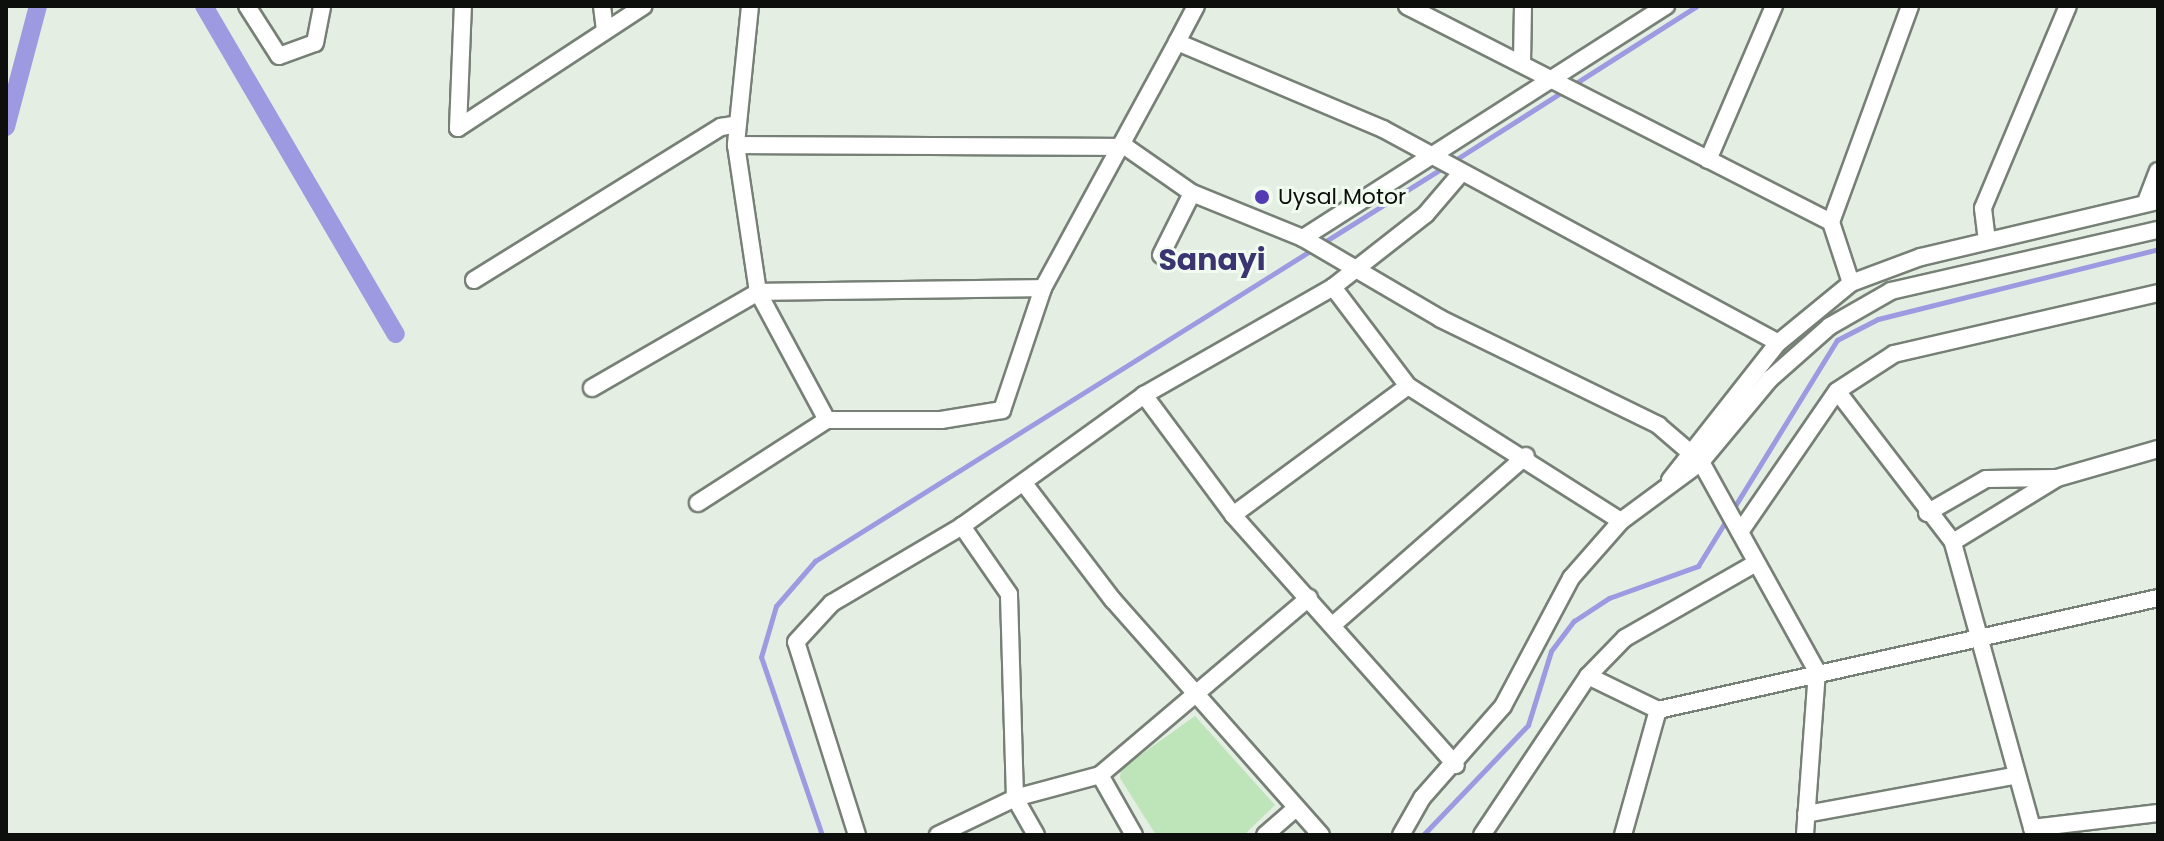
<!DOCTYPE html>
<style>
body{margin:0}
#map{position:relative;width:2164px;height:841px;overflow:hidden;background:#e4eee3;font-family:Poppins,sans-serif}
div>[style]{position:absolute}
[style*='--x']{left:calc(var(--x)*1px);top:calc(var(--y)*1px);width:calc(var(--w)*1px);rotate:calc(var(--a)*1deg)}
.green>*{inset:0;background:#bee5b9}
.stream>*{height:5px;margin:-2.5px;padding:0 2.5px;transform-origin:2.5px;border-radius:2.5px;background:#9d9ae1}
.canal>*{height:18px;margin:-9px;padding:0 9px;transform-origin:9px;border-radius:9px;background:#9d9ae1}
.roads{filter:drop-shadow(2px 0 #778076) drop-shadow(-2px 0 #778076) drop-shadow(0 2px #778076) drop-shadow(0 -2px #778076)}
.minor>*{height:16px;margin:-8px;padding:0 8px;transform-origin:8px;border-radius:8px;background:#fff}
.dots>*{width:22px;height:22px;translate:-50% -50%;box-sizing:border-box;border:4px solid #f1fbf0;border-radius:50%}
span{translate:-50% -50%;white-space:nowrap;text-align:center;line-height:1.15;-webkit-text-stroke:6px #f1fbf0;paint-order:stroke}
.poi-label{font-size:22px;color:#0c0f0b}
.left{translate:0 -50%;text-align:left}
.district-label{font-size:30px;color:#3a3470;font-weight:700}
.frame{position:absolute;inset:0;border:8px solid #0c0f0b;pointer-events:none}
</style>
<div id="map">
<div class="green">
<i style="clip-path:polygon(1195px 716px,1275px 805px,1244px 835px,1156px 835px,1120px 778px,1121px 769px)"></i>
</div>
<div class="stream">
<i style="--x:1452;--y:162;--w:290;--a:-32.5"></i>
<i style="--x:822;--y:835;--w:188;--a:-108.9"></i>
<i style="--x:761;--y:657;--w:53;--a:-73.6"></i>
<i style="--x:776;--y:606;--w:60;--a:-49.1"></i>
<i style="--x:815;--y:561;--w:742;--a:-32.06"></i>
<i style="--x:1423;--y:835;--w:152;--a:-46.3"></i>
<i style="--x:1528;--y:725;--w:77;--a:-72.7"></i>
<i style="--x:1551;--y:651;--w:38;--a:-53"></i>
<i style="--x:1574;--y:621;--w:42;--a:-33.3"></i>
<i style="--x:1609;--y:598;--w:95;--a:-19.8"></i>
<i style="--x:1698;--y:566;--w:265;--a:-58.4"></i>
<i style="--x:1837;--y:340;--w:46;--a:-27.1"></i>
<i style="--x:1878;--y:319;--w:289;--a:-14"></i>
</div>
<div class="canal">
<i style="--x:204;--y:6;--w:380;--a:59.7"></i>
<i style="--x:6;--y:127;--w:125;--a:-75.2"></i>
</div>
<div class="roads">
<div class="minor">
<i style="--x:247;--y:6;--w:59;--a:57.4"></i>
<i style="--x:279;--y:56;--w:38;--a:-20"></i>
<i style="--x:315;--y:43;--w:38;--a:-79"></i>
<i style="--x:602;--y:6;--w:25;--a:83"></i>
<i style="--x:750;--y:6;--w:140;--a:95.8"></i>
<i style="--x:736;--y:145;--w:149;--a:81.5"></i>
<i style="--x:758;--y:292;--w:145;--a:61.7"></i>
<i style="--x:827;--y:420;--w:114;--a:0"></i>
<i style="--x:941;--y:420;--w:62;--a:-9.3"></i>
<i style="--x:1002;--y:410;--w:129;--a:-71.4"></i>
<i style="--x:1043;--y:288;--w:280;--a:-61.4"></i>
<i style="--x:1177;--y:42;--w:224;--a:22.9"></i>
<i style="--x:1383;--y:129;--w:449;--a:28.4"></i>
<i style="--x:1407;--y:6;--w:476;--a:27"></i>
<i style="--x:1177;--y:42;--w:41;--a:-62.2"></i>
<i style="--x:1522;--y:63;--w:57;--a:-89"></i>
<i style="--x:458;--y:128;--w:222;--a:-33.3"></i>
<i style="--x:458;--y:128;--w:122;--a:-87.7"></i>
<i style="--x:736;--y:145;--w:390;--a:0.3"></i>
<i style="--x:1126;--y:147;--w:80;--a:34.9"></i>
<i style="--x:1192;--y:193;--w:120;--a:22.1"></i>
<i style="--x:1303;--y:238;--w:431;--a:-32.6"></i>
<i style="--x:1708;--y:160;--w:168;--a:-66.8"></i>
<i style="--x:2146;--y:202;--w:33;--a:-69"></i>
<i style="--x:1303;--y:238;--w:160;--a:30.4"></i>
<i style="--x:1441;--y:319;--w:242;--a:26"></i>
<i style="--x:1658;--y:425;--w:57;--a:40.7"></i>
<i style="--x:1701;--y:462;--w:239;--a:61"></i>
<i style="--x:1817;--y:671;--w:164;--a:94.2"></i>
<i style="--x:1987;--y:241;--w:33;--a:-97"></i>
<i style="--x:1983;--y:208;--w:219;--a:-67.2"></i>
<i style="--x:1161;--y:255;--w:69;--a:-63.4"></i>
<i style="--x:474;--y:280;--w:291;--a:-31.8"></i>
<i style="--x:721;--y:127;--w:17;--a:-10"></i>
<i style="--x:1851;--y:283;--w:64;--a:-108.2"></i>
<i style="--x:1831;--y:222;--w:230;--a:-69.9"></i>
<i style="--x:1333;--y:287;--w:124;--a:52.9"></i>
<i style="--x:1408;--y:386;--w:252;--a:32.4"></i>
<i style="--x:592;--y:388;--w:192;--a:-30"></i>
<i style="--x:758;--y:292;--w:285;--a:-0.8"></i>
<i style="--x:1144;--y:395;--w:149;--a:53.4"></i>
<i style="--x:1233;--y:515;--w:335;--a:48.3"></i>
<i style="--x:1670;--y:480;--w:174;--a:-51.8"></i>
<i style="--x:1778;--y:343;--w:94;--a:-39.4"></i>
<i style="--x:1851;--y:283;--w:75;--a:-20.4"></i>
<i style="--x:1921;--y:257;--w:244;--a:-13.3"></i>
<i style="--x:1026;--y:486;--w:143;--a:52.7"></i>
<i style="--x:1113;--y:600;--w:314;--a:48.5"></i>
<i style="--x:698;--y:503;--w:153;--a:-32.8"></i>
<i style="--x:1927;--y:513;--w:68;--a:-30"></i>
<i style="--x:1986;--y:479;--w:71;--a:-0.8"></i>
<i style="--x:1233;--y:515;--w:217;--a:-36.4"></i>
<i style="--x:1740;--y:532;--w:171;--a:-55.5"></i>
<i style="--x:1953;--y:542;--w:122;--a:-31.6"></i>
<i style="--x:2057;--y:478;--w:105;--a:-16"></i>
<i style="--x:1334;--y:624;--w:255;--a:-41.2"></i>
<i style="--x:1588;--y:676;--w:53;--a:-45.8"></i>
<i style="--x:1625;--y:638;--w:149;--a:-29.8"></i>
<i style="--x:1100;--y:775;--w:69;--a:60.5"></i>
<i style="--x:1806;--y:814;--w:210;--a:-10.4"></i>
<i style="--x:2032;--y:828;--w:127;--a:-6.8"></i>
<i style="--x:857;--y:835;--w:202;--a:-107.5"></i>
<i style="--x:796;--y:642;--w:53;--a:-47.3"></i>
<i style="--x:832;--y:603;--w:151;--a:-30.6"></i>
<i style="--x:938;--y:835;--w:85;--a:-25.7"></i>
<i style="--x:1015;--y:798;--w:204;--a:-91.7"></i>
<i style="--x:1009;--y:594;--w:83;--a:-124.7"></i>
<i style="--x:962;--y:526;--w:224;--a:-35.7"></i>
<i style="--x:1144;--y:395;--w:218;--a:-29.7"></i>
<i style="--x:1333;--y:287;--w:118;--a:-38.1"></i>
<i style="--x:1426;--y:214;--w:54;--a:-49.5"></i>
<i style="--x:1036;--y:835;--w:43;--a:-119.6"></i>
<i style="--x:1015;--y:798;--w:88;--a:-15.1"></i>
<i style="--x:1100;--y:775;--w:274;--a:-40.3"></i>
<i style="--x:1265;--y:835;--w:40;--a:-41"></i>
<i style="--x:1401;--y:835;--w:43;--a:-60.4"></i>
<i style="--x:1422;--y:798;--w:123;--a:-48.6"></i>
<i style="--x:1503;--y:706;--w:145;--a:-62"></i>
<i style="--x:1571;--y:578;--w:76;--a:-48.7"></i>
<i style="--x:1621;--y:521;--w:99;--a:-36.4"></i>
<i style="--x:1701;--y:462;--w:108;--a:-50.3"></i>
<i style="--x:1770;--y:379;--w:80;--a:-41.5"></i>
<i style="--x:1830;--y:326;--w:70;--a:-29.8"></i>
<i style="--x:1891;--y:291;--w:274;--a:-12.9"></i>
<i style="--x:1482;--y:835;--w:191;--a:-56.3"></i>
<i style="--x:1588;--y:676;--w:78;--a:25.9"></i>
<i style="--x:1658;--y:710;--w:512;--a:-12.63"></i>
<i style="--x:1623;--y:835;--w:130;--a:-74.4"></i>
<i style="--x:2034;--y:835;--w:304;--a:-105.5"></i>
<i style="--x:1953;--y:542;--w:190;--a:-127.5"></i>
<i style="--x:1837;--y:391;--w:68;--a:-33"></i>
<i style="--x:1894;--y:354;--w:271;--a:-13"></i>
</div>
</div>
<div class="dots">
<i style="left:1262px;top:197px;background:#523bb3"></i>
</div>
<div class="poi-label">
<span class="left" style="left:1278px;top:197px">Uysal Motor</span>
</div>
<div class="district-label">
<span style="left:1212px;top:260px">Sanayi</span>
</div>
<div class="frame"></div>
</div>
